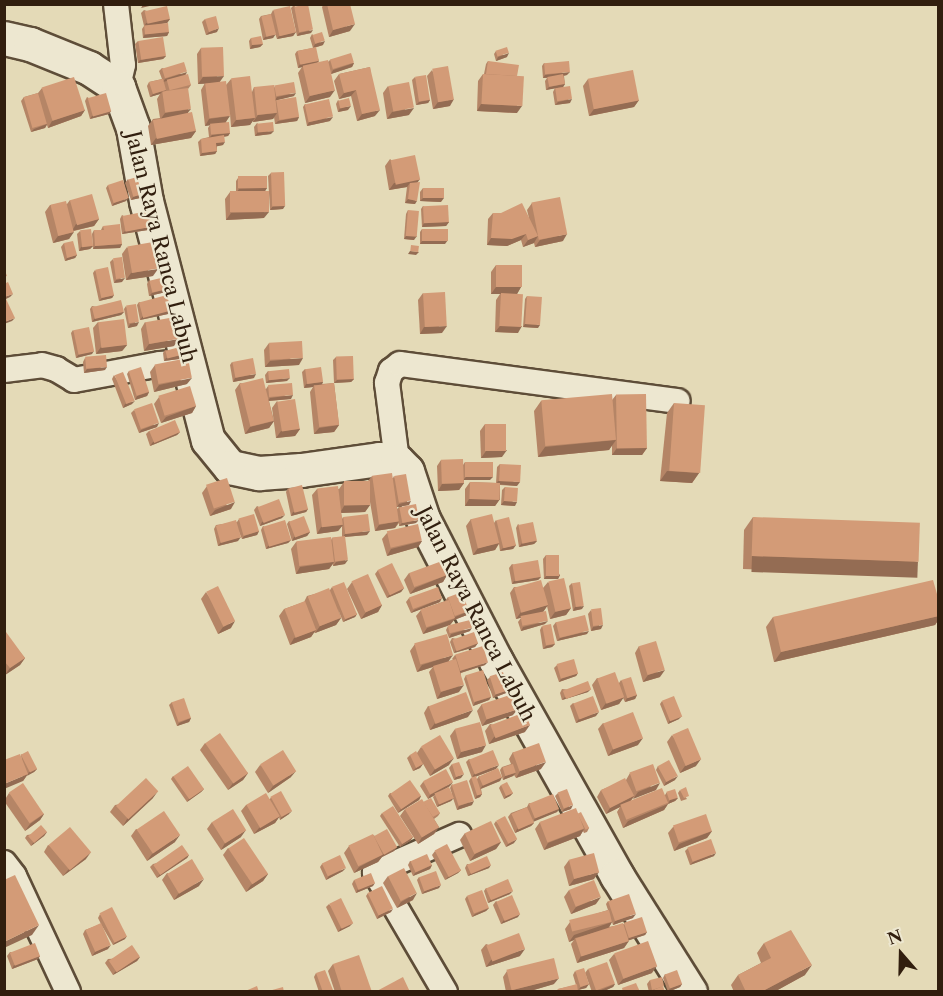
<!DOCTYPE html>
<style>
body{margin:0}
#map{position:relative;width:943px;height:996px;overflow:hidden;background:#e4dab7;font-family:"Libre Caslon Text",serif}
div>[style]{position:absolute}
[style*='--x']{left:calc(var(--x)*1px);top:calc(var(--y)*1px);width:calc(var(--w)*1px);rotate:calc(var(--a)*1deg)}
.roads{filter:drop-shadow(2px 0 #5e4d38) drop-shadow(-2px 0 #5e4d38) drop-shadow(0 2px #5e4d38) drop-shadow(0 -2px #5e4d38)}
.street>*{height:24px;margin:-12px;padding:0 12px;transform-origin:12px;border-radius:12px;background:#ede7d0}
.secondary>*{height:33px;margin:-16.5px;padding:0 16.5px;transform-origin:16.5px;border-radius:16.5px;background:#ede7d0}
.wall>*{inset:0;background:#b58566}
.shaded-wall>*{inset:0;background:#946c53;transform-origin:0 0}
.building>*{inset:0;background:#d39b77;transform-origin:0 0}
span{translate:-50% -50%;white-space:nowrap;text-align:center;line-height:1.15;-webkit-text-stroke:4.5px #ede7d0;paint-order:stroke}
.street-label{font-size:21px;color:#311e0e}
.frame{position:absolute;inset:0;border:6px solid #311e0e;pointer-events:none}
.north{position:absolute;left:871px;top:924px;width:60px;height:60px;-webkit-text-stroke:4px #ede7d0;paint-order:stroke;rotate:340deg;font-size:16px;font-weight:700;line-height:24px;text-align:center;color:#311e0e}
.north::after{content:'';display:block;margin:auto;width:21px;height:27px;background:#311e0e;clip-path:polygon(50% 0,100% 100%,50% 72%,0 100%)}
</style>
<div id="map">
<div class="roads">
<div class="street">
<i style="--x:116;--y:4;--w:61;--a:83.5"></i>
<i style="--x:123;--y:65;--w:23;--a:103"></i>
<i style="--x:4;--y:370;--w:38;--a:-7"></i>
<i style="--x:42;--y:365;--w:15;--a:16"></i>
<i style="--x:56;--y:369;--w:21;--a:31"></i>
<i style="--x:74;--y:380;--w:87;--a:-10.5"></i>
<i style="--x:160;--y:364;--w:29;--a:-4"></i>
<i style="--x:397;--y:461;--w:79;--a:-97.3"></i>
<i style="--x:387;--y:383;--w:13;--a:-72"></i>
<i style="--x:391;--y:371;--w:11;--a:-38"></i>
<i style="--x:400;--y:364;--w:280;--a:7.6"></i>
<i style="--x:4;--y:863;--w:16;--a:52"></i>
<i style="--x:14;--y:876;--w:128;--a:65"></i>
<i style="--x:445;--y:992;--w:139;--a:-120.3"></i>
<i style="--x:375;--y:872;--w:92;--a:-23.8"></i>
</div>
<div class="secondary">
<i style="--x:4;--y:38;--w:27;--a:13"></i>
<i style="--x:30;--y:44;--w:64;--a:22.1"></i>
<i style="--x:89;--y:68;--w:35;--a:33"></i>
<i style="--x:118;--y:87;--w:44;--a:69.9"></i>
<i style="--x:133;--y:128;--w:74;--a:79.9"></i>
<i style="--x:146;--y:201;--w:247;--a:75.5"></i>
<i style="--x:208;--y:440;--w:35;--a:51"></i>
<i style="--x:230;--y:467;--w:30;--a:12"></i>
<i style="--x:259;--y:473;--w:42;--a:-4.1"></i>
<i style="--x:301;--y:470;--w:79;--a:-8"></i>
<i style="--x:379;--y:459;--w:18;--a:6"></i>
<i style="--x:397;--y:461;--w:14;--a:45"></i>
<i style="--x:407;--y:471;--w:51;--a:71.6"></i>
<i style="--x:423;--y:519;--w:160;--a:62.8"></i>
<i style="--x:496;--y:661;--w:247;--a:60.6"></i>
<i style="--x:617;--y:876;--w:137;--a:57.8"></i>
</div>
</div>
<div class="wall">
<i style="clip-path:polygon(324px 4px,327px 4px,350px 31px,329px 37px,322px 7px)"></i>
<i style="clip-path:polygon(294px 5px,311px 33px,297px 36px,291px 8px)"></i>
<i style="clip-path:polygon(144px 10px,170px 19px,167px 23px,160px 24px,169px 32px,167px 36px,143px 38px,142px 29px,144px 26px,141px 13px)"></i>
<i style="clip-path:polygon(273px 10px,296px 32px,293px 36px,277px 39px,275px 33px,273px 38px,263px 40px,259px 19px,261px 16px,271px 14px)"></i>
<i style="clip-path:polygon(205px 19px,217px 32px,206px 35px,202px 22px)"></i>
<i style="clip-path:polygon(312px 34px,323px 45px,314px 48px,319px 61px,317px 63px,328px 62px,330px 60px,354px 63px,352px 67px,331px 74px,330px 97px,305px 103px,298px 73px,302px 67px,298px 68px,295px 54px,297px 51px,313px 48px,310px 38px)"></i>
<i style="clip-path:polygon(251px 38px,263px 44px,260px 47px,250px 49px,249px 41px)"></i>
<i style="clip-path:polygon(138px 41px,166px 56px,163px 59px,138px 63px,135px 44px)"></i>
<i style="clip-path:polygon(201px 48px,220px 82px,226px 85px,231px 79px,252px 92px,254px 87px,274px 87px,294px 96px,276px 100px,299px 117px,297px 121px,275px 124px,274px 117px,273px 119px,253px 122px,253px 120px,250px 125px,231px 127px,230px 114px,226px 122px,230px 133px,228px 136px,224px 137px,223px 145px,217px 146px,217px 151px,215px 154px,200px 156px,198px 142px,201px 139px,209px 137px,208px 128px,210px 125px,205px 126px,201px 90px,205px 83px,207px 83px,198px 84px,197px 54px)"></i>
<i style="clip-path:polygon(496px 51px,507px 57px,496px 61px,494px 54px)"></i>
<i style="clip-path:polygon(488px 61px,517px 76px,517px 113px,477px 111px,478px 81px,483px 74px,484px 74px,486px 64px)"></i>
<i style="clip-path:polygon(544px 63px,567px 75px,564px 76px,565px 84px,563px 87px,570px 103px,555px 105px,553px 92px,555px 88px,546px 90px,545px 81px,547px 78px,543px 78px,542px 66px)"></i>
<i style="clip-path:polygon(370px 67px,375px 116px,357px 121px,351px 96px,339px 99px,334px 81px,339px 74px)"></i>
<i style="clip-path:polygon(162px 68px,185px 75px,191px 85px,188px 89px,188px 113px,196px 131px,191px 138px,151px 145px,148px 126px,153px 119px,160px 118px,157px 99px,160px 94px,150px 97px,147px 86px,149px 82px,162px 79px,159px 71px)"></i>
<i style="clip-path:polygon(432px 70px,450px 106px,433px 109px,427px 76px)"></i>
<i style="clip-path:polygon(415px 77px,430px 100px,428px 103px,416px 105px,412px 80px)"></i>
<i style="clip-path:polygon(588px 79px,639px 100px,634px 107px,589px 116px,583px 86px)"></i>
<i style="clip-path:polygon(388px 86px,409px 115px,387px 119px,383px 93px)"></i>
<i style="clip-path:polygon(42px 88px,85px 110px,81px 116px,48px 128px,47px 125px,45px 128px,31px 132px,21px 101px,24px 97px,38px 93px)"></i>
<i style="clip-path:polygon(87px 97px,111px 111px,109px 114px,90px 119px,85px 101px)"></i>
<i style="clip-path:polygon(338px 100px,348px 110px,338px 112px,336px 104px)"></i>
<i style="clip-path:polygon(305px 104px,330px 121px,307px 126px,303px 107px)"></i>
<i style="clip-path:polygon(257px 123px,271px 134px,255px 136px,254px 127px)"></i>
<i style="clip-path:polygon(390px 159px,417px 182px,415px 204px,405px 203px,407px 187px,389px 190px,385px 166px)"></i>
<i style="clip-path:polygon(271px 173px,283px 209px,270px 210px,268px 176px)"></i>
<i style="clip-path:polygon(238px 178px,267px 188px,265px 191px,264px 218px,226px 220px,225px 199px,230px 192px,236px 192px,236px 181px)"></i>
<i style="clip-path:polygon(128px 179px,140px 198px,131px 200px,125px 183px)"></i>
<i style="clip-path:polygon(108px 185px,126px 201px,112px 206px,106px 188px)"></i>
<i style="clip-path:polygon(423px 188px,441px 202px,420px 201px,420px 192px)"></i>
<i style="clip-path:polygon(70px 200px,99px 219px,94px 226px,74px 231px,69px 239px,53px 243px,45px 212px,50px 205px,67px 204px)"></i>
<i style="clip-path:polygon(532px 203px,563px 241px,535px 247px,534px 243px,523px 247px,521px 240px,507px 246px,487px 245px,488px 219px,493px 213px,529px 218px,527px 210px)"></i>
<i style="clip-path:polygon(423px 206px,449px 222px,446px 226px,422px 227px,421px 209px)"></i>
<i style="clip-path:polygon(408px 210px,414px 240px,404px 239px,406px 214px)"></i>
<i style="clip-path:polygon(122px 215px,148px 230px,122px 234px,120px 219px)"></i>
<i style="clip-path:polygon(103px 226px,122px 244px,120px 248px,93px 249px,92px 234px,94px 230px,101px 230px)"></i>
<i style="clip-path:polygon(422px 229px,445px 244px,420px 244px,420px 232px)"></i>
<i style="clip-path:polygon(80px 231px,93px 246px,90px 249px,79px 251px,77px 234px)"></i>
<i style="clip-path:polygon(64px 243px,77px 255px,75px 258px,65px 261px,61px 247px)"></i>
<i style="clip-path:polygon(127px 247px,153px 276px,126px 280px,122px 254px)"></i>
<i style="clip-path:polygon(113px 259px,122px 282px,114px 283px,110px 262px)"></i>
<i style="clip-path:polygon(496px 265px,521px 287px,517px 294px,518px 333px,495px 332px,496px 300px,500px 294px,491px 294px,491px 272px)"></i>
<i style="clip-path:polygon(95px 270px,114px 295px,112px 298px,99px 301px,93px 273px)"></i>
<i style="clip-path:polygon(149px 280px,166px 292px,149px 296px,147px 284px)"></i>
<i style="clip-path:polygon(423px 293px,442px 333px,420px 334px,418px 300px)"></i>
<i style="clip-path:polygon(527px 296px,538px 328px,523px 327px,525px 299px)"></i>
<i style="clip-path:polygon(139px 302px,171px 310px,168px 314px,140px 320px,137px 305px)"></i>
<i style="clip-path:polygon(92px 306px,124px 312px,121px 315px,92px 322px,90px 309px)"></i>
<i style="clip-path:polygon(126px 306px,137px 326px,128px 328px,124px 309px)"></i>
<i style="clip-path:polygon(98px 322px,127px 345px,122px 351px,96px 354px,93px 328px)"></i>
<i style="clip-path:polygon(145px 322px,174px 346px,144px 351px,141px 329px)"></i>
<i style="clip-path:polygon(73px 330px,92px 354px,76px 358px,71px 333px)"></i>
<i style="clip-path:polygon(269px 343px,299px 365px,265px 367px,264px 350px)"></i>
<i style="clip-path:polygon(165px 350px,182px 355px,179px 359px,164px 361px,163px 353px)"></i>
<i style="clip-path:polygon(336px 357px,354px 379px,351px 382px,334px 383px,339px 425px,334px 432px,314px 434px,310px 392px,313px 387px,304px 388px,302px 372px,305px 369px,323px 382px,322px 384px,334px 383px,333px 360px)"></i>
<i style="clip-path:polygon(85px 358px,105px 370px,84px 373px,83px 362px)"></i>
<i style="clip-path:polygon(232px 362px,254px 378px,233px 382px,230px 365px)"></i>
<i style="clip-path:polygon(155px 365px,187px 384px,154px 392px,150px 372px)"></i>
<i style="clip-path:polygon(129px 371px,149px 392px,147px 396px,135px 400px,127px 374px)"></i>
<i style="clip-path:polygon(268px 371px,287px 381px,266px 383px,265px 375px)"></i>
<i style="clip-path:polygon(114px 375px,132px 404px,123px 408px,112px 379px)"></i>
<i style="clip-path:polygon(240px 383px,266px 389px,268px 386px,291px 399px,269px 401px,274px 421px,269px 428px,245px 434px,235px 390px)"></i>
<i style="clip-path:polygon(616px 395px,647px 448px,642px 455px,612px 455px,612px 445px,609px 450px,538px 457px,534px 411px,541px 401px,612px 400px)"></i>
<i style="clip-path:polygon(159px 397px,196px 406px,192px 413px,161px 423px,154px 404px)"></i>
<i style="clip-path:polygon(277px 401px,300px 429px,295px 436px,276px 438px,272px 408px)"></i>
<i style="clip-path:polygon(674px 403px,699px 473px,692px 483px,660px 481px,667px 413px)"></i>
<i style="clip-path:polygon(134px 410px,157px 427px,139px 433px,131px 413px)"></i>
<i style="clip-path:polygon(485px 424px,502px 457px,481px 458px,480px 431px)"></i>
<i style="clip-path:polygon(149px 431px,180px 432px,177px 435px,150px 446px,146px 434px)"></i>
<i style="clip-path:polygon(441px 460px,463px 465px,465px 462px,490px 480px,464px 480px,464px 483px,459px 490px,438px 491px,437px 466px)"></i>
<i style="clip-path:polygon(500px 464px,517px 486px,500px 485px,500px 499px,495px 506px,465px 506px,465px 489px,470px 482px,496px 483px,497px 467px)"></i>
<i style="clip-path:polygon(372px 476px,393px 478px,394px 476px,409px 505px,397px 507px,397px 509px,399px 507px,416px 523px,399px 526px,399px 523px,395px 528px,375px 531px,370px 502px,370px 505px,365px 512px,341px 513px,342px 519px,343px 517px,367px 535px,345px 537px,345px 564px,333px 566px,333px 564px,329px 569px,296px 574px,291px 549px,296px 542px,331px 540px,332px 538px,342px 537px,342px 526px,338px 531px,317px 534px,312px 495px,317px 489px,339px 489px,344px 482px,368px 481px)"></i>
<i style="clip-path:polygon(207px 486px,231px 509px,210px 516px,202px 493px)"></i>
<i style="clip-path:polygon(505px 487px,515px 506px,501px 505px,502px 490px)"></i>
<i style="clip-path:polygon(288px 488px,308px 509px,306px 512px,291px 516px,286px 492px)"></i>
<i style="clip-path:polygon(257px 506px,282px 518px,260px 526px,254px 510px)"></i>
<i style="clip-path:polygon(753px 517px,918px 562px,909px 575px,743px 569px,744px 530px)"></i>
<i style="clip-path:polygon(239px 519px,259px 531px,257px 535px,242px 539px,239px 532px,238px 541px,218px 546px,214px 529px,216px 525px,237px 522px)"></i>
<i style="clip-path:polygon(471px 519px,494px 523px,496px 520px,516px 545px,513px 549px,500px 551px,499px 544px,495px 550px,473px 555px,466px 526px)"></i>
<i style="clip-path:polygon(289px 521px,310px 532px,307px 536px,292px 541px,287px 524px)"></i>
<i style="clip-path:polygon(518px 524px,537px 541px,534px 544px,519px 547px,516px 528px)"></i>
<i style="clip-path:polygon(263px 526px,291px 540px,288px 543px,266px 549px,261px 530px)"></i>
<i style="clip-path:polygon(387px 533px,422px 541px,418px 547px,387px 556px,382px 539px)"></i>
<i style="clip-path:polygon(546px 555px,560px 575px,558px 579px,544px 579px,543px 559px)"></i>
<i style="clip-path:polygon(512px 564px,541px 577px,538px 580px,512px 584px,509px 568px)"></i>
<i style="clip-path:polygon(378px 570px,404px 588px,401px 592px,387px 598px,375px 574px)"></i>
<i style="clip-path:polygon(409px 573px,447px 575px,443px 582px,410px 594px,404px 580px)"></i>
<i style="clip-path:polygon(352px 582px,382px 605px,378px 612px,361px 619px,347px 589px)"></i>
<i style="clip-path:polygon(548px 582px,571px 608px,566px 615px,550px 619px,547px 606px,543px 612px,516px 619px,510px 593px,514px 587px,543px 588px)"></i>
<i style="clip-path:polygon(572px 583px,582px 609px,573px 611px,569px 586px)"></i>
<i style="clip-path:polygon(332px 587px,357px 614px,355px 617px,343px 622px,338px 609px,341px 618px,336px 625px,315px 633px,314px 632px,311px 637px,290px 645px,279px 616px,284px 609px,304px 602px,307px 596px,330px 590px)"></i>
<i style="clip-path:polygon(206px 592px,231px 628px,218px 634px,201px 599px)"></i>
<i style="clip-path:polygon(448px 597px,467px 615px,454px 620px,450px 625px,423px 634px,416px 616px,421px 610px,445px 601px)"></i>
<i style="clip-path:polygon(409px 598px,440px 602px,411px 613px,406px 602px)"></i>
<i style="clip-path:polygon(939px 601px,939px 619px,935px 625px,774px 662px,766px 627px,773px 617px)"></i>
<i style="clip-path:polygon(591px 610px,601px 629px,591px 631px,588px 614px)"></i>
<i style="clip-path:polygon(521px 618px,545px 624px,521px 631px,518px 622px)"></i>
<i style="clip-path:polygon(556px 622px,587px 634px,557px 641px,553px 626px)"></i>
<i style="clip-path:polygon(448px 626px,470px 631px,449px 638px,446px 630px)"></i>
<i style="clip-path:polygon(542px 626px,555px 644px,552px 647px,543px 649px,540px 630px)"></i>
<i style="clip-path:polygon(4px 633px,25px 658px,20px 665px,5px 675px)"></i>
<i style="clip-path:polygon(452px 638px,478px 643px,475px 647px,454px 653px,450px 642px)"></i>
<i style="clip-path:polygon(415px 644px,449px 661px,453px 660px,452px 659px,455px 655px,485px 665px,461px 673px,459px 692px,437px 699px,429px 672px,433px 667px,417px 672px,410px 651px)"></i>
<i style="clip-path:polygon(639px 646px,660px 677px,643px 682px,635px 653px)"></i>
<i style="clip-path:polygon(557px 665px,578px 673px,576px 676px,559px 682px,554px 668px)"></i>
<i style="clip-path:polygon(466px 675px,491px 697px,489px 700px,473px 706px,464px 679px)"></i>
<i style="clip-path:polygon(490px 677px,509px 690px,506px 693px,493px 698px,487px 680px)"></i>
<i style="clip-path:polygon(597px 678px,619px 683px,621px 680px,637px 695px,635px 699px,625px 702px,623px 698px,619px 704px,601px 710px,592px 685px)"></i>
<i style="clip-path:polygon(562px 689px,588px 692px,562px 700px,560px 693px)"></i>
<i style="clip-path:polygon(662px 701px,679px 719px,668px 724px,660px 704px)"></i>
<i style="clip-path:polygon(172px 702px,191px 718px,189px 722px,177px 726px,169px 705px)"></i>
<i style="clip-path:polygon(573px 703px,596px 716px,576px 723px,570px 706px)"></i>
<i style="clip-path:polygon(482px 704px,513px 715px,482px 726px,477px 711px)"></i>
<i style="clip-path:polygon(428px 706px,468px 717px,430px 730px,424px 713px)"></i>
<i style="clip-path:polygon(603px 723px,638px 745px,608px 756px,598px 729px)"></i>
<i style="clip-path:polygon(490px 724px,525px 732px,489px 744px,485px 731px)"></i>
<i style="clip-path:polygon(455px 729px,482px 752px,457px 759px,450px 736px)"></i>
<i style="clip-path:polygon(672px 735px,696px 766px,680px 773px,667px 742px)"></i>
<i style="clip-path:polygon(205px 743px,248px 773px,243px 780px,228px 790px,200px 750px)"></i>
<i style="clip-path:polygon(421px 747px,449px 765px,430px 776px,422px 762px,423px 764px,420px 768px,413px 771px,407px 758px,410px 755px,417px 753px)"></i>
<i style="clip-path:polygon(513px 752px,541px 769px,516px 778px,514px 775px,513px 776px,503px 780px,500px 770px,502px 767px,511px 764px,509px 759px)"></i>
<i style="clip-path:polygon(21px 754px,37px 769px,34px 772px,27px 775px,23px 781px)"></i>
<i style="clip-path:polygon(469px 759px,496px 769px,472px 778px,466px 762px)"></i>
<i style="clip-path:polygon(452px 764px,461px 778px,454px 780px,449px 768px)"></i>
<i style="clip-path:polygon(260px 765px,291px 777px,268px 793px,255px 772px)"></i>
<i style="clip-path:polygon(658px 766px,675px 780px,664px 786px,656px 770px)"></i>
<i style="clip-path:polygon(630px 773px,656px 790px,633px 798px,630px 802px,665px 795px,667px 792px,678px 798px,675px 801px,668px 804px,664px 810px,623px 828px,617px 812px,620px 807px,606px 814px,597px 797px,601px 790px,626px 780px)"></i>
<i style="clip-path:polygon(173px 776px,204px 789px,201px 792px,187px 802px,171px 779px)"></i>
<i style="clip-path:polygon(479px 776px,502px 777px,500px 781px,481px 789px,482px 794px,480px 797px,475px 799px,469px 781px,471px 778px,477px 779px)"></i>
<i style="clip-path:polygon(423px 782px,450px 786px,441px 791px,452px 794px,450px 788px,452px 784px,472px 805px,457px 810px,453px 798px,451px 801px,437px 807px,433px 797px,435px 795px,428px 799px,420px 786px)"></i>
<i style="clip-path:polygon(501px 785px,513px 793px,510px 796px,504px 799px,499px 788px)"></i>
<i style="clip-path:polygon(680px 790px,687px 799px,681px 801px,678px 793px)"></i>
<i style="clip-path:polygon(9px 793px,44px 814px,40px 820px,25px 831px,4px 801px)"></i>
<i style="clip-path:polygon(390px 793px,421px 796px,419px 800px,398px 813px,388px 796px)"></i>
<i style="clip-path:polygon(558px 793px,571px 809px,562px 812px,555px 796px)"></i>
<i style="clip-path:polygon(271px 797px,289px 814px,280px 820px,279px 817px,275px 823px,254px 834px,241px 811px,246px 805px,270px 799px)"></i>
<i style="clip-path:polygon(153px 798px,123px 826px,110px 812px,115px 805px)"></i>
<i style="clip-path:polygon(423px 802px,440px 813px,438px 816px,434px 819px,439px 827px,434px 834px,418px 844px,400px 816px,405px 809px)"></i>
<i style="clip-path:polygon(529px 803px,559px 809px,557px 812px,533px 821px,534px 823px,531px 826px,515px 833px,508px 817px,511px 813px,527px 807px)"></i>
<i style="clip-path:polygon(382px 813px,413px 837px,410px 841px,400px 847px,380px 816px)"></i>
<i style="clip-path:polygon(578px 814px,589px 828px,587px 832px,584px 833px,583px 831px,580px 836px,544px 850px,535px 829px,540px 822px)"></i>
<i style="clip-path:polygon(496px 821px,514px 843px,506px 847px,494px 824px)"></i>
<i style="clip-path:polygon(212px 822px,241px 837px,221px 850px,207px 829px)"></i>
<i style="clip-path:polygon(673px 827px,712px 831px,707px 838px,674px 851px,668px 833px)"></i>
<i style="clip-path:polygon(136px 829px,175px 842px,147px 861px,131px 836px)"></i>
<i style="clip-path:polygon(47px 832px,44px 836px,31px 846px,25px 838px,27px 835px)"></i>
<i style="clip-path:polygon(465px 833px,501px 842px,496px 849px,470px 861px,460px 840px)"></i>
<i style="clip-path:polygon(373px 835px,397px 847px,394px 851px,382px 857px,378px 862px,354px 873px,344px 853px,349px 846px)"></i>
<i style="clip-path:polygon(48px 845px,86px 859px,63px 876px,44px 852px)"></i>
<i style="clip-path:polygon(228px 848px,268px 874px,263px 881px,246px 892px,223px 855px)"></i>
<i style="clip-path:polygon(688px 848px,714px 856px,690px 865px,685px 851px)"></i>
<i style="clip-path:polygon(435px 851px,461px 870px,458px 873px,445px 880px,432px 855px)"></i>
<i style="clip-path:polygon(189px 855px,187px 858px,157px 878px,150px 867px,153px 864px)"></i>
<i style="clip-path:polygon(569px 860px,594px 879px,569px 886px,564px 867px)"></i>
<i style="clip-path:polygon(410px 861px,432px 865px,430px 869px,413px 876px,408px 865px)"></i>
<i style="clip-path:polygon(322px 864px,343px 871px,326px 880px,320px 867px)"></i>
<i style="clip-path:polygon(467px 864px,489px 868px,468px 876px,465px 868px)"></i>
<i style="clip-path:polygon(167px 873px,199px 886px,174px 900px,162px 880px)"></i>
<i style="clip-path:polygon(388px 876px,413px 900px,397px 908px,383px 883px)"></i>
<i style="clip-path:polygon(419px 877px,439px 888px,422px 894px,417px 880px)"></i>
<i style="clip-path:polygon(354px 880px,373px 886px,356px 893px,352px 884px)"></i>
<i style="clip-path:polygon(486px 888px,510px 894px,488px 903px,484px 891px)"></i>
<i style="clip-path:polygon(569px 890px,596px 904px,571px 914px,564px 897px)"></i>
<i style="clip-path:polygon(368px 893px,391px 912px,377px 919px,366px 896px)"></i>
<i style="clip-path:polygon(467px 896px,489px 908px,486px 911px,472px 917px,465px 899px)"></i>
<i style="clip-path:polygon(496px 901px,518px 917px,501px 924px,493px 905px)"></i>
<i style="clip-path:polygon(608px 901px,633px 918px,613px 925px,612px 922px,609px 927px,624px 924px,647px 932px,645px 935px,629px 940px,624px 948px,577px 963px,571px 944px,574px 940px,569px 942px,565px 929px,570px 922px,608px 910px,606px 904px)"></i>
<i style="clip-path:polygon(329px 904px,350px 926px,338px 932px,326px 907px)"></i>
<i style="clip-path:polygon(100px 914px,125px 939px,113px 945px,102px 926px,108px 949px,92px 956px,83px 934px,85px 930px,101px 924px,98px 918px)"></i>
<i style="clip-path:polygon(764px 943px,805px 975px,774px 992px,734px 992px,731px 985px,738px 975px,761px 963px,757px 953px)"></i>
<i style="clip-path:polygon(486px 944px,520px 956px,486px 967px,481px 950px)"></i>
<i style="clip-path:polygon(10px 952px,40px 956px,38px 959px,12px 969px,7px 956px)"></i>
<i style="clip-path:polygon(614px 954px,652px 973px,618px 985px,609px 960px)"></i>
<i style="clip-path:polygon(140px 957px,137px 961px,113px 975px,105px 963px,108px 959px)"></i>
<i style="clip-path:polygon(333px 964px,372px 992px,335px 992px,328px 971px)"></i>
<i style="clip-path:polygon(588px 969px,615px 984px,613px 987px,602px 992px,592px 992px,585px 973px)"></i>
<i style="clip-path:polygon(507px 971px,554px 984px,527px 992px,506px 992px,503px 977px)"></i>
<i style="clip-path:polygon(575px 971px,589px 984px,586px 988px,578px 990px,578px 992px,556px 992px,558px 989px,576px 985px,573px 975px)"></i>
<i style="clip-path:polygon(316px 973px,332px 992px,319px 992px,314px 977px)"></i>
<i style="clip-path:polygon(665px 974px,682px 984px,680px 987px,668px 992px,663px 978px)"></i>
<i style="clip-path:polygon(650px 980px,663px 987px,649px 992px,647px 984px)"></i>
</div>
<div class="shaded-wall">
<i style="clip-path:polygon(146px 4px,158px 4px,141px 8px,143px 5px)"></i>
<i style="clip-path:polygon(170px 19px,167px 23px,144px 27px,146px 23px)"></i>
<i style="clip-path:polygon(355px 24px,350px 31px,329px 37px,333px 30px)"></i>
<i style="clip-path:polygon(219px 28px,217px 32px,206px 35px,209px 32px)"></i>
<i style="clip-path:polygon(313px 30px,311px 33px,297px 36px,299px 33px)"></i>
<i style="clip-path:polygon(169px 32px,167px 36px,143px 38px,145px 34px)"></i>
<i style="clip-path:polygon(296px 32px,293px 36px,277px 39px,279px 36px)"></i>
<i style="clip-path:polygon(276px 34px,273px 38px,263px 40px,265px 37px)"></i>
<i style="clip-path:polygon(325px 41px,323px 45px,313px 48px,315px 44px)"></i>
<i style="clip-path:polygon(263px 44px,260px 47px,250px 49px,252px 45px)"></i>
<i style="clip-path:polygon(509px 53px,507px 57px,496px 61px,498px 57px)"></i>
<i style="clip-path:polygon(166px 56px,163px 59px,138px 63px,140px 60px)"></i>
<i style="clip-path:polygon(319px 61px,316px 64px,298px 68px,300px 64px)"></i>
<i style="clip-path:polygon(354px 63px,352px 67px,331px 74px,333px 70px)"></i>
<i style="clip-path:polygon(187px 72px,185px 76px,163px 82px,165px 79px)"></i>
<i style="clip-path:polygon(570px 72px,567px 75px,543px 78px,545px 75px)"></i>
<i style="clip-path:polygon(224px 76px,219px 83px,198px 84px,203px 77px)"></i>
<i style="clip-path:polygon(565px 84px,563px 87px,546px 90px,549px 87px)"></i>
<i style="clip-path:polygon(166px 90px,164px 93px,162px 92px,160px 94px,150px 97px,153px 94px)"></i>
<i style="clip-path:polygon(335px 90px,330px 97px,305px 103px,310px 96px)"></i>
<i style="clip-path:polygon(356px 90px,351px 96px,339px 99px,344px 93px)"></i>
<i style="clip-path:polygon(296px 93px,294px 96px,274px 101px,277px 97px)"></i>
<i style="clip-path:polygon(454px 99px,450px 106px,433px 109px,438px 102px)"></i>
<i style="clip-path:polygon(572px 99px,570px 103px,555px 105px,558px 102px)"></i>
<i style="clip-path:polygon(430px 100px,428px 103px,416px 105px,419px 102px)"></i>
<i style="clip-path:polygon(639px 100px,634px 107px,589px 116px,594px 109px)"></i>
<i style="clip-path:polygon(481px 104px,522px 106px,517px 113px,477px 111px)"></i>
<i style="clip-path:polygon(351px 106px,348px 110px,338px 112px,340px 108px)"></i>
<i style="clip-path:polygon(414px 108px,409px 115px,387px 119px,392px 112px)"></i>
<i style="clip-path:polygon(191px 109px,186px 115px,160px 120px,165px 113px)"></i>
<i style="clip-path:polygon(85px 110px,81px 116px,48px 128px,52px 121px)"></i>
<i style="clip-path:polygon(380px 110px,375px 116px,357px 121px,362px 114px)"></i>
<i style="clip-path:polygon(111px 111px,109px 114px,90px 119px,92px 116px)"></i>
<i style="clip-path:polygon(277px 113px,273px 119px,253px 122px,258px 115px)"></i>
<i style="clip-path:polygon(230px 116px,225px 123px,205px 126px,209px 119px)"></i>
<i style="clip-path:polygon(299px 117px,297px 121px,275px 124px,278px 121px)"></i>
<i style="clip-path:polygon(333px 117px,330px 121px,307px 126px,309px 122px)"></i>
<i style="clip-path:polygon(255px 118px,250px 125px,231px 127px,236px 120px)"></i>
<i style="clip-path:polygon(47px 124px,45px 128px,31px 132px,34px 129px)"></i>
<i style="clip-path:polygon(196px 131px,191px 138px,151px 145px,156px 138px)"></i>
<i style="clip-path:polygon(274px 131px,271px 134px,255px 136px,258px 132px)"></i>
<i style="clip-path:polygon(230px 133px,228px 136px,209px 138px,212px 135px)"></i>
<i style="clip-path:polygon(225px 142px,223px 145px,214px 147px,216px 143px)"></i>
<i style="clip-path:polygon(217px 151px,215px 154px,200px 156px,202px 153px)"></i>
<i style="clip-path:polygon(420px 179px,415px 186px,410px 183px,407px 187px,389px 190px,394px 183px)"></i>
<i style="clip-path:polygon(267px 188px,265px 191px,236px 193px,239px 189px)"></i>
<i style="clip-path:polygon(142px 194px,140px 198px,131px 200px,133px 197px)"></i>
<i style="clip-path:polygon(129px 198px,126px 201px,112px 206px,114px 203px)"></i>
<i style="clip-path:polygon(423px 198px,444px 198px,441px 202px,420px 201px)"></i>
<i style="clip-path:polygon(408px 199px,417px 201px,415px 204px,405px 203px)"></i>
<i style="clip-path:polygon(273px 206px,285px 206px,283px 209px,270px 210px)"></i>
<i style="clip-path:polygon(269px 212px,264px 218px,226px 220px,231px 213px)"></i>
<i style="clip-path:polygon(99px 219px,94px 226px,72px 231px,76px 224px)"></i>
<i style="clip-path:polygon(449px 222px,446px 226px,422px 227px,424px 223px)"></i>
<i style="clip-path:polygon(151px 227px,148px 230px,122px 234px,125px 231px)"></i>
<i style="clip-path:polygon(74px 232px,69px 239px,53px 243px,58px 236px)"></i>
<i style="clip-path:polygon(526px 234px,521px 240px,507px 246px,487px 245px,491px 238px)"></i>
<i style="clip-path:polygon(567px 234px,563px 241px,535px 247px,540px 240px)"></i>
<i style="clip-path:polygon(406px 236px,417px 236px,414px 240px,404px 239px)"></i>
<i style="clip-path:polygon(538px 236px,534px 243px,523px 247px,528px 240px)"></i>
<i style="clip-path:polygon(448px 240px,445px 244px,420px 244px,422px 241px)"></i>
<i style="clip-path:polygon(122px 244px,120px 248px,93px 249px,95px 246px)"></i>
<i style="clip-path:polygon(93px 246px,90px 249px,79px 251px,81px 247px)"></i>
<i style="clip-path:polygon(410px 251px,419px 252px,416px 255px,408px 254px)"></i>
<i style="clip-path:polygon(77px 255px,75px 258px,65px 261px,67px 258px)"></i>
<i style="clip-path:polygon(158px 269px,153px 276px,126px 280px,131px 273px)"></i>
<i style="clip-path:polygon(125px 278px,122px 282px,114px 283px,116px 280px)"></i>
<i style="clip-path:polygon(496px 287px,521px 287px,517px 294px,491px 294px)"></i>
<i style="clip-path:polygon(168px 289px,166px 292px,149px 296px,152px 293px)"></i>
<i style="clip-path:polygon(13px 294px,10px 297px,4px 300px,4px 297px)"></i>
<i style="clip-path:polygon(114px 295px,112px 298px,99px 301px,102px 298px)"></i>
<i style="clip-path:polygon(171px 310px,168px 314px,140px 320px,143px 316px)"></i>
<i style="clip-path:polygon(124px 312px,121px 315px,92px 322px,95px 318px)"></i>
<i style="clip-path:polygon(15px 318px,12px 321px,4px 324px,4px 322px)"></i>
<i style="clip-path:polygon(139px 322px,137px 326px,128px 328px,130px 324px)"></i>
<i style="clip-path:polygon(525px 324px,540px 325px,538px 328px,523px 327px)"></i>
<i style="clip-path:polygon(447px 326px,442px 333px,420px 334px,424px 327px)"></i>
<i style="clip-path:polygon(500px 326px,522px 326px,518px 333px,495px 332px)"></i>
<i style="clip-path:polygon(179px 339px,174px 346px,144px 351px,149px 344px)"></i>
<i style="clip-path:polygon(127px 345px,122px 351px,96px 354px,101px 347px)"></i>
<i style="clip-path:polygon(94px 351px,92px 354px,76px 358px,79px 354px)"></i>
<i style="clip-path:polygon(182px 355px,179px 359px,164px 361px,166px 358px)"></i>
<i style="clip-path:polygon(303px 358px,299px 365px,265px 367px,270px 361px)"></i>
<i style="clip-path:polygon(107px 367px,105px 370px,84px 373px,87px 369px)"></i>
<i style="clip-path:polygon(256px 374px,254px 378px,233px 382px,235px 378px)"></i>
<i style="clip-path:polygon(192px 378px,187px 384px,154px 392px,159px 385px)"></i>
<i style="clip-path:polygon(290px 378px,287px 381px,266px 383px,269px 380px)"></i>
<i style="clip-path:polygon(354px 379px,351px 382px,334px 383px,337px 380px)"></i>
<i style="clip-path:polygon(323px 382px,321px 386px,314px 385px,313px 387px,304px 388px,306px 384px)"></i>
<i style="clip-path:polygon(149px 392px,147px 396px,135px 400px,137px 396px)"></i>
<i style="clip-path:polygon(293px 395px,291px 399px,267px 401px,270px 398px)"></i>
<i style="clip-path:polygon(135px 401px,132px 404px,123px 408px,125px 404px)"></i>
<i style="clip-path:polygon(196px 406px,192px 413px,161px 423px,166px 417px)"></i>
<i style="clip-path:polygon(274px 421px,269px 428px,245px 434px,250px 427px)"></i>
<i style="clip-path:polygon(159px 423px,157px 427px,139px 433px,141px 430px)"></i>
<i style="clip-path:polygon(339px 425px,334px 432px,314px 434px,319px 428px)"></i>
<i style="clip-path:polygon(300px 429px,295px 436px,276px 438px,281px 431px)"></i>
<i style="clip-path:polygon(180px 432px,177px 435px,150px 446px,153px 442px)"></i>
<i style="clip-path:polygon(616px 440px,609px 450px,538px 457px,545px 447px)"></i>
<i style="clip-path:polygon(617px 448px,647px 448px,642px 455px,612px 455px)"></i>
<i style="clip-path:polygon(507px 450px,502px 457px,481px 458px,486px 451px)"></i>
<i style="clip-path:polygon(667px 471px,699px 473px,692px 483px,660px 481px)"></i>
<i style="clip-path:polygon(466px 477px,493px 477px,490px 480px,463px 480px)"></i>
<i style="clip-path:polygon(498px 481px,520px 482px,517px 486px,496px 484px)"></i>
<i style="clip-path:polygon(464px 483px,459px 490px,438px 491px,442px 484px)"></i>
<i style="clip-path:polygon(469px 499px,500px 499px,495px 506px,465px 506px)"></i>
<i style="clip-path:polygon(411px 501px,409px 505px,397px 507px,399px 504px)"></i>
<i style="clip-path:polygon(504px 501px,517px 502px,515px 506px,501px 505px)"></i>
<i style="clip-path:polygon(235px 502px,231px 509px,210px 516px,215px 510px)"></i>
<i style="clip-path:polygon(370px 505px,365px 512px,340px 513px,344px 506px)"></i>
<i style="clip-path:polygon(308px 509px,306px 512px,291px 516px,293px 512px)"></i>
<i style="clip-path:polygon(285px 515px,282px 518px,260px 526px,262px 522px)"></i>
<i style="clip-path:polygon(419px 520px,416px 523px,399px 526px,402px 523px)"></i>
<i style="clip-path:polygon(399px 521px,395px 528px,375px 531px,379px 525px)"></i>
<i style="clip-path:polygon(343px 525px,338px 531px,317px 534px,321px 527px)"></i>
<i style="clip-path:polygon(259px 531px,257px 535px,242px 539px,244px 536px)"></i>
<i style="clip-path:polygon(370px 531px,367px 535px,343px 537px,345px 534px)"></i>
<i style="clip-path:polygon(310px 532px,307px 536px,292px 541px,294px 537px)"></i>
<i style="clip-path:polygon(241px 537px,238px 541px,218px 546px,221px 542px)"></i>
<i style="clip-path:polygon(291px 540px,288px 543px,266px 549px,268px 546px)"></i>
<i style="clip-path:polygon(422px 541px,418px 547px,387px 556px,391px 549px)"></i>
<i style="clip-path:polygon(537px 541px,534px 544px,519px 547px,522px 543px)"></i>
<i style="clip-path:polygon(499px 543px,495px 550px,473px 555px,478px 548px)"></i>
<i style="clip-path:polygon(516px 545px,513px 549px,500px 551px,503px 548px)"></i>
<i style="left:752px;top:556px;width:166px;height:16px;rotate:2deg"></i>
<i style="clip-path:polygon(348px 560px,345px 564px,333px 566px,336px 562px)"></i>
<i style="clip-path:polygon(334px 562px,329px 569px,296px 574px,300px 567px)"></i>
<i style="clip-path:polygon(447px 575px,443px 582px,410px 594px,415px 588px)"></i>
<i style="clip-path:polygon(560px 575px,558px 579px,544px 579px,546px 576px)"></i>
<i style="clip-path:polygon(541px 577px,538px 580px,512px 584px,514px 581px)"></i>
<i style="clip-path:polygon(404px 588px,401px 592px,387px 598px,389px 595px)"></i>
<i style="clip-path:polygon(442px 598px,440px 602px,411px 613px,414px 610px)"></i>
<i style="clip-path:polygon(382px 605px,378px 612px,361px 619px,366px 612px)"></i>
<i style="clip-path:polygon(548px 605px,543px 612px,516px 619px,521px 612px)"></i>
<i style="clip-path:polygon(584px 606px,582px 609px,573px 611px,575px 607px)"></i>
<i style="clip-path:polygon(571px 608px,566px 615px,550px 619px,555px 612px)"></i>
<i style="clip-path:polygon(469px 611px,467px 615px,454px 620px,450px 625px,423px 634px,427px 628px,454px 619px,455px 617px)"></i>
<i style="clip-path:polygon(357px 614px,355px 617px,343px 622px,346px 619px)"></i>
<i style="clip-path:polygon(939px 616px,939px 619px,935px 625px,774px 662px,781px 652px)"></i>
<i style="clip-path:polygon(341px 618px,336px 625px,315px 633px,320px 626px)"></i>
<i style="clip-path:polygon(235px 621px,231px 628px,218px 634px,223px 627px)"></i>
<i style="clip-path:polygon(548px 621px,545px 624px,521px 631px,523px 627px)"></i>
<i style="clip-path:polygon(603px 625px,601px 629px,591px 631px,593px 627px)"></i>
<i style="clip-path:polygon(472px 628px,470px 631px,449px 638px,451px 634px)"></i>
<i style="clip-path:polygon(316px 630px,311px 637px,290px 645px,294px 638px)"></i>
<i style="clip-path:polygon(589px 631px,587px 634px,557px 641px,560px 638px)"></i>
<i style="clip-path:polygon(478px 643px,475px 647px,454px 653px,456px 650px)"></i>
<i style="clip-path:polygon(555px 644px,552px 647px,543px 649px,546px 646px)"></i>
<i style="clip-path:polygon(453px 655px,448px 662px,417px 672px,422px 665px)"></i>
<i style="clip-path:polygon(25px 658px,20px 665px,5px 675px,10px 668px)"></i>
<i style="clip-path:polygon(488px 662px,485px 665px,457px 674px,460px 671px)"></i>
<i style="clip-path:polygon(665px 670px,660px 677px,643px 682px,648px 675px)"></i>
<i style="clip-path:polygon(578px 673px,576px 676px,559px 682px,561px 679px)"></i>
<i style="clip-path:polygon(464px 685px,459px 692px,437px 699px,441px 692px)"></i>
<i style="clip-path:polygon(591px 689px,588px 692px,562px 700px,565px 697px)"></i>
<i style="clip-path:polygon(509px 690px,506px 693px,493px 698px,496px 694px)"></i>
<i style="clip-path:polygon(637px 695px,635px 699px,625px 702px,627px 698px)"></i>
<i style="clip-path:polygon(491px 697px,489px 700px,473px 706px,475px 702px)"></i>
<i style="clip-path:polygon(624px 697px,619px 704px,601px 710px,606px 703px)"></i>
<i style="clip-path:polygon(518px 709px,513px 715px,482px 726px,487px 719px)"></i>
<i style="clip-path:polygon(473px 710px,468px 717px,430px 730px,435px 723px)"></i>
<i style="clip-path:polygon(599px 712px,596px 716px,576px 723px,579px 719px)"></i>
<i style="clip-path:polygon(682px 716px,679px 719px,668px 724px,670px 720px)"></i>
<i style="clip-path:polygon(191px 718px,189px 722px,177px 726px,179px 723px)"></i>
<i style="clip-path:polygon(530px 725px,525px 732px,489px 744px,494px 737px)"></i>
<i style="clip-path:polygon(643px 738px,638px 745px,608px 756px,613px 749px)"></i>
<i style="clip-path:polygon(486px 745px,482px 752px,457px 759px,461px 752px)"></i>
<i style="clip-path:polygon(454px 758px,449px 765px,430px 776px,435px 769px)"></i>
<i style="clip-path:polygon(701px 759px,696px 766px,680px 773px,685px 766px)"></i>
<i style="clip-path:polygon(546px 762px,541px 769px,516px 778px,520px 771px)"></i>
<i style="clip-path:polygon(423px 764px,420px 768px,413px 771px,416px 768px)"></i>
<i style="clip-path:polygon(499px 765px,496px 769px,472px 778px,474px 774px)"></i>
<i style="clip-path:polygon(37px 769px,34px 772px,27px 776px,29px 772px)"></i>
<i style="clip-path:polygon(296px 771px,291px 777px,268px 793px,273px 786px)"></i>
<i style="clip-path:polygon(248px 773px,243px 780px,228px 790px,233px 783px)"></i>
<i style="clip-path:polygon(516px 773px,513px 776px,503px 780px,505px 776px)"></i>
<i style="clip-path:polygon(28px 774px,23px 781px,4px 789px,4px 784px)"></i>
<i style="clip-path:polygon(464px 774px,461px 778px,454px 780px,456px 777px)"></i>
<i style="clip-path:polygon(678px 776px,675px 780px,664px 786px,666px 782px)"></i>
<i style="clip-path:polygon(502px 777px,500px 781px,480px 789px,483px 785px)"></i>
<i style="clip-path:polygon(453px 782px,450px 786px,428px 799px,430px 795px)"></i>
<i style="clip-path:polygon(660px 783px,656px 790px,633px 799px,638px 792px)"></i>
<i style="clip-path:polygon(204px 789px,201px 792px,187px 802px,189px 799px)"></i>
<i style="clip-path:polygon(158px 791px,153px 798px,123px 826px,127px 819px)"></i>
<i style="clip-path:polygon(513px 793px,510px 796px,504px 799px,506px 796px)"></i>
<i style="clip-path:polygon(482px 794px,480px 797px,475px 799px,477px 795px)"></i>
<i style="clip-path:polygon(421px 796px,419px 800px,398px 813px,401px 809px)"></i>
<i style="clip-path:polygon(634px 796px,629px 803px,621px 806px,620px 807px,606px 814px,610px 808px)"></i>
<i style="clip-path:polygon(454px 798px,451px 801px,437px 807px,439px 804px)"></i>
<i style="clip-path:polygon(678px 798px,675px 801px,668px 804px,664px 810px,623px 828px,628px 821px,668px 804px,670px 800px)"></i>
<i style="clip-path:polygon(474px 801px,472px 805px,457px 810px,459px 806px)"></i>
<i style="clip-path:polygon(573px 805px,571px 809px,562px 812px,564px 809px)"></i>
<i style="clip-path:polygon(559px 809px,557px 812px,533px 822px,535px 818px)"></i>
<i style="clip-path:polygon(292px 811px,289px 814px,280px 820px,282px 816px)"></i>
<i style="clip-path:polygon(44px 814px,40px 820px,25px 831px,30px 824px)"></i>
<i style="clip-path:polygon(280px 816px,275px 823px,254px 834px,259px 828px)"></i>
<i style="clip-path:polygon(534px 823px,531px 826px,515px 833px,517px 829px)"></i>
<i style="clip-path:polygon(439px 827px,434px 834px,418px 844px,422px 837px)"></i>
<i style="clip-path:polygon(584px 829px,580px 836px,544px 850px,548px 843px)"></i>
<i style="clip-path:polygon(246px 830px,241px 837px,221px 850px,225px 843px)"></i>
<i style="clip-path:polygon(712px 831px,707px 838px,674px 851px,679px 844px)"></i>
<i style="clip-path:polygon(47px 832px,44px 836px,31px 846px,33px 843px)"></i>
<i style="clip-path:polygon(180px 835px,175px 842px,147px 861px,152px 854px)"></i>
<i style="clip-path:polygon(413px 837px,410px 841px,400px 847px,402px 844px)"></i>
<i style="clip-path:polygon(517px 839px,514px 843px,506px 847px,508px 844px)"></i>
<i style="clip-path:polygon(501px 842px,496px 849px,470px 861px,475px 854px)"></i>
<i style="clip-path:polygon(397px 847px,394px 851px,382px 857px,378px 862px,354px 873px,359px 867px)"></i>
<i style="clip-path:polygon(91px 852px,86px 859px,63px 876px,68px 870px)"></i>
<i style="clip-path:polygon(716px 853px,714px 856px,690px 865px,693px 862px)"></i>
<i style="clip-path:polygon(189px 855px,187px 858px,157px 878px,160px 874px)"></i>
<i style="clip-path:polygon(432px 865px,430px 869px,413px 876px,415px 873px)"></i>
<i style="clip-path:polygon(491px 865px,489px 868px,468px 876px,471px 873px)"></i>
<i style="clip-path:polygon(346px 868px,343px 871px,326px 880px,329px 876px)"></i>
<i style="clip-path:polygon(461px 870px,458px 873px,445px 880px,448px 877px)"></i>
<i style="clip-path:polygon(599px 872px,594px 879px,569px 886px,574px 879px)"></i>
<i style="clip-path:polygon(268px 874px,263px 881px,246px 892px,251px 885px)"></i>
<i style="clip-path:polygon(204px 879px,199px 886px,174px 900px,179px 893px)"></i>
<i style="clip-path:polygon(375px 883px,373px 886px,356px 893px,358px 889px)"></i>
<i style="clip-path:polygon(441px 885px,439px 888px,422px 894px,425px 891px)"></i>
<i style="clip-path:polygon(513px 891px,510px 894px,488px 903px,491px 899px)"></i>
<i style="clip-path:polygon(417px 893px,413px 900px,397px 908px,401px 902px)"></i>
<i style="clip-path:polygon(601px 897px,596px 904px,571px 914px,576px 907px)"></i>
<i style="clip-path:polygon(489px 908px,486px 911px,472px 917px,475px 914px)"></i>
<i style="clip-path:polygon(393px 909px,391px 912px,377px 919px,379px 915px)"></i>
<i style="clip-path:polygon(520px 914px,518px 917px,501px 924px,504px 920px)"></i>
<i style="clip-path:polygon(636px 914px,633px 918px,613px 925px,615px 921px)"></i>
<i style="clip-path:polygon(612px 922px,608px 929px,575px 938px,574px 940px,569px 942px,574px 935px)"></i>
<i style="clip-path:polygon(353px 923px,350px 926px,338px 932px,341px 928px)"></i>
<i style="clip-path:polygon(39px 925px,32px 935px,4px 948px,4px 944px,6px 941px)"></i>
<i style="clip-path:polygon(647px 932px,645px 935px,627px 941px,629px 938px)"></i>
<i style="clip-path:polygon(127px 936px,125px 939px,113px 945px,115px 942px)"></i>
<i style="clip-path:polygon(629px 941px,624px 948px,577px 963px,581px 956px)"></i>
<i style="clip-path:polygon(111px 945px,108px 949px,92px 956px,95px 952px)"></i>
<i style="clip-path:polygon(525px 949px,520px 956px,486px 967px,491px 960px)"></i>
<i style="clip-path:polygon(40px 956px,38px 959px,12px 969px,14px 965px)"></i>
<i style="clip-path:polygon(140px 957px,137px 961px,113px 975px,115px 972px)"></i>
<i style="clip-path:polygon(812px 965px,805px 975px,774px 992px,761px 992px)"></i>
<i style="clip-path:polygon(657px 966px,652px 973px,618px 985px,623px 979px)"></i>
<i style="clip-path:polygon(559px 978px,554px 984px,527px 992px,512px 992px,513px 990px)"></i>
<i style="clip-path:polygon(589px 984px,586px 988px,578px 990px,581px 987px)"></i>
<i style="clip-path:polygon(615px 984px,613px 987px,602px 992px,596px 992px)"></i>
<i style="clip-path:polygon(682px 984px,680px 987px,668px 992px,670px 988px)"></i>
</div>
<div class="building">
<i style="left:308px;top:4px;width:26px;height:14px;rotate:79deg"></i>
<i style="clip-path:polygon(327px 4px,350px 4px,355px 24px,333px 30px)"></i>
<i style="left:167px;top:6px;width:13px;height:23px;rotate:77deg"></i>
<i style="left:290px;top:6px;width:27px;height:17px;rotate:77deg"></i>
<i style="left:271px;top:14px;width:21px;height:10px;rotate:76deg"></i>
<i style="clip-path:polygon(216px 16px,219px 28px,209px 32px,205px 19px)"></i>
<i style="left:168px;top:23px;width:9px;height:24px;rotate:84deg"></i>
<i style="left:322px;top:32px;width:9px;height:10px;rotate:72deg"></i>
<i style="clip-path:polygon(261px 36px,263px 44px,252px 45px,251px 38px)"></i>
<i style="left:163px;top:37px;width:19px;height:25px;rotate:81deg"></i>
<i style="left:223px;top:47px;width:29px;height:22px;rotate:88deg"></i>
<i style="left:316px;top:47px;width:14px;height:19px;rotate:78deg"></i>
<i style="left:507px;top:47px;width:6px;height:12px;rotate:72deg"></i>
<i style="left:351px;top:53px;width:10px;height:22px;rotate:73deg"></i>
<i style="left:328px;top:60px;width:31px;height:26px;rotate:77deg"></i>
<i style="clip-path:polygon(488px 61px,519px 65px,517px 76px,486px 74px)"></i>
<i style="left:569px;top:61px;width:11px;height:25px;rotate:85deg"></i>
<i style="left:184px;top:62px;width:10px;height:23px;rotate:73deg"></i>
<i style="left:448px;top:66px;width:34px;height:16px;rotate:80deg"></i>
<i style="clip-path:polygon(370px 67px,380px 110px,362px 114px,356px 90px,344px 93px,339px 74px)"></i>
<i style="left:633px;top:70px;width:31px;height:46px;rotate:79deg"></i>
<i style="left:188px;top:74px;width:11px;height:22px;rotate:75deg"></i>
<i style="left:483px;top:74px;width:41px;height:30px;rotate:3deg"></i>
<i style="left:563px;top:74px;width:10px;height:16px;rotate:79deg"></i>
<i style="left:426px;top:75px;width:25px;height:11px;rotate:81deg"></i>
<i style="left:250px;top:76px;width:42px;height:19px;rotate:83deg"></i>
<i style="left:74px;top:77px;width:35px;height:34px;rotate:72deg"></i>
<i style="clip-path:polygon(163px 79px,166px 90px,153px 94px,149px 82px)"></i>
<i style="left:226px;top:81px;width:35px;height:21px;rotate:83deg"></i>
<i style="left:294px;top:82px;width:11px;height:20px;rotate:80deg"></i>
<i style="left:409px;top:82px;width:26px;height:21px;rotate:79deg"></i>
<i style="left:274px;top:85px;width:28px;height:20px;rotate:84deg"></i>
<i style="left:570px;top:86px;width:13px;height:15px;rotate:81deg"></i>
<i style="left:188px;top:88px;width:21px;height:26px;rotate:82deg"></i>
<i style="left:38px;top:93px;width:32px;height:15px;rotate:74deg"></i>
<i style="left:106px;top:93px;width:19px;height:19px;rotate:74deg"></i>
<i style="left:296px;top:97px;width:20px;height:20px;rotate:81deg"></i>
<i style="left:349px;top:98px;width:8px;height:11px;rotate:76deg"></i>
<i style="left:329px;top:99px;width:18px;height:25px;rotate:77deg"></i>
<i style="left:192px;top:112px;width:19px;height:40px;rotate:78deg"></i>
<i style="left:229px;top:122px;width:11px;height:19px;rotate:85deg"></i>
<i style="left:273px;top:122px;width:9px;height:16px;rotate:84deg"></i>
<i style="clip-path:polygon(224px 135px,225px 142px,216px 143px,217px 151px,202px 153px,201px 139px)"></i>
<i style="left:415px;top:155px;width:25px;height:25px;rotate:78deg"></i>
<i style="left:284px;top:172px;width:34px;height:13px;rotate:88deg"></i>
<i style="left:267px;top:176px;width:12px;height:29px;rotate:90deg"></i>
<i style="left:137px;top:177px;width:18px;height:9px;rotate:74deg"></i>
<i style="left:123px;top:180px;width:19px;height:16px;rotate:72deg"></i>
<i style="clip-path:polygon(420px 182px,417px 201px,408px 199px,410px 183px)"></i>
<i style="left:423px;top:188px;width:21px;height:10px"></i>
<i style="left:269px;top:191px;width:21px;height:39px;rotate:90deg"></i>
<i style="left:92px;top:194px;width:26px;height:23px;rotate:74deg"></i>
<i style="left:560px;top:197px;width:38px;height:29px;rotate:79deg"></i>
<i style="left:66px;top:201px;width:32px;height:16px;rotate:76deg"></i>
<i style="clip-path:polygon(522px 203px,538px 236px,528px 240px,526px 234px,512px 239px,491px 238px,493px 213px,501px 213px)"></i>
<i style="left:448px;top:205px;width:17px;height:25px;rotate:87deg"></i>
<i style="left:408px;top:210px;width:11px;height:26px;rotate:5deg"></i>
<i style="left:148px;top:211px;width:16px;height:26px;rotate:79deg"></i>
<i style="clip-path:polygon(120px 224px,122px 244px,95px 246px,94px 230px,104px 230px,103px 226px)"></i>
<i style="left:91px;top:229px;width:17px;height:11px;rotate:83deg"></i>
<i style="left:422px;top:229px;width:26px;height:12px"></i>
<i style="clip-path:polygon(73px 241px,77px 255px,67px 258px,64px 243px)"></i>
<i style="left:153px;top:242px;width:27px;height:26px;rotate:80deg"></i>
<i style="left:411px;top:245px;width:8px;height:6px;rotate:7deg"></i>
<i style="left:122px;top:257px;width:21px;height:9px;rotate:82deg"></i>
<i style="left:496px;top:265px;width:26px;height:22px"></i>
<i style="left:108px;top:267px;width:29px;height:13px;rotate:78deg"></i>
<i style="clip-path:polygon(4px 268px,7px 276px,4px 277px)"></i>
<i style="left:165px;top:277px;width:12px;height:16px;rotate:76deg"></i>
<i style="clip-path:polygon(8px 282px,13px 294px,4px 297px,4px 284px)"></i>
<i style="left:445px;top:292px;width:34px;height:22px;rotate:87deg"></i>
<i style="left:501px;top:293px;width:22px;height:33px;rotate:3deg"></i>
<i style="left:167px;top:295px;width:16px;height:29px;rotate:75deg"></i>
<i style="left:527px;top:296px;width:15px;height:28px;rotate:4deg"></i>
<i style="clip-path:polygon(6px 299px,15px 318px,4px 322px,4px 300px)"></i>
<i style="left:121px;top:300px;width:12px;height:30px;rotate:76deg"></i>
<i style="left:136px;top:304px;width:18px;height:10px;rotate:81deg"></i>
<i style="left:175px;top:317px;width:22px;height:30px;rotate:80deg"></i>
<i style="left:124px;top:319px;width:26px;height:26px;rotate:83deg"></i>
<i style="left:89px;top:327px;width:25px;height:16px;rotate:78deg"></i>
<i style="left:302px;top:341px;width:17px;height:33px;rotate:87deg"></i>
<i style="left:180px;top:347px;width:8px;height:15px;rotate:76deg"></i>
<i style="left:106px;top:355px;width:12px;height:21px;rotate:85deg"></i>
<i style="left:353px;top:356px;width:23px;height:17px;rotate:88deg"></i>
<i style="left:188px;top:358px;width:20px;height:34px;rotate:79deg"></i>
<i style="left:253px;top:358px;width:16px;height:21px;rotate:79deg"></i>
<i style="left:141px;top:367px;width:26px;height:13px;rotate:72deg"></i>
<i style="left:321px;top:367px;width:15px;height:16px;rotate:82deg"></i>
<i style="left:289px;top:369px;width:9px;height:21px;rotate:84deg"></i>
<i style="left:123px;top:372px;width:31px;height:9px;rotate:68deg"></i>
<i style="left:263px;top:378px;width:44px;height:24px;rotate:76deg"></i>
<i style="left:292px;top:383px;width:12px;height:24px;rotate:85deg"></i>
<i style="left:334px;top:383px;width:42px;height:20px;rotate:83deg"></i>
<i style="left:190px;top:386px;width:21px;height:33px;rotate:73deg"></i>
<i style="left:612px;top:394px;width:46px;height:71px;rotate:85deg"></i>
<i style="left:646px;top:394px;width:54px;height:30px;rotate:89deg"></i>
<i style="left:295px;top:399px;width:30px;height:18px;rotate:81deg"></i>
<i style="left:152px;top:403px;width:21px;height:19px;rotate:71deg"></i>
<i style="left:674px;top:403px;width:31px;height:68px;rotate:4deg"></i>
<i style="left:175px;top:420px;width:13px;height:28px;rotate:67deg"></i>
<i style="left:485px;top:424px;width:21px;height:27px"></i>
<i style="left:463px;top:459px;width:24px;height:22px;rotate:88deg"></i>
<i style="left:465px;top:462px;width:28px;height:15px"></i>
<i style="left:500px;top:464px;width:21px;height:17px;rotate:3deg"></i>
<i style="left:392px;top:473px;width:49px;height:20px;rotate:82deg"></i>
<i style="left:406px;top:474px;width:27px;height:12px;rotate:80deg"></i>
<i style="left:227px;top:478px;width:25px;height:22px;rotate:72deg"></i>
<i style="left:370px;top:481px;width:24px;height:26px;rotate:90deg"></i>
<i style="left:470px;top:482px;width:30px;height:17px;rotate:2deg"></i>
<i style="left:302px;top:485px;width:25px;height:14px;rotate:76deg"></i>
<i style="left:338px;top:486px;width:39px;height:21px;rotate:83deg"></i>
<i style="left:505px;top:487px;width:13px;height:14px;rotate:4deg"></i>
<i style="left:279px;top:499px;width:17px;height:23px;rotate:69deg"></i>
<i style="left:416px;top:504px;width:16px;height:17px;rotate:79deg"></i>
<i style="left:254px;top:514px;width:18px;height:16px;rotate:74deg"></i>
<i style="left:368px;top:514px;width:17px;height:25px;rotate:83deg"></i>
<i style="left:492px;top:514px;width:30px;height:22px;rotate:76deg"></i>
<i style="left:304px;top:516px;width:17px;height:16px;rotate:69deg"></i>
<i style="left:509px;top:517px;width:29px;height:13px;rotate:76deg"></i>
<i style="left:753px;top:517px;width:167px;height:39px;rotate:2deg"></i>
<i style="left:236px;top:520px;width:18px;height:21px;rotate:74deg"></i>
<i style="left:285px;top:520px;width:21px;height:23px;rotate:73deg"></i>
<i style="left:533px;top:522px;width:19px;height:15px;rotate:78deg"></i>
<i style="left:418px;top:524px;width:17px;height:32px;rotate:77deg"></i>
<i style="left:345px;top:536px;width:24px;height:13px;rotate:83deg"></i>
<i style="left:331px;top:537px;width:25px;height:35px;rotate:83deg"></i>
<i style="left:546px;top:555px;width:13px;height:21px"></i>
<i style="left:538px;top:560px;width:17px;height:26px;rotate:80deg"></i>
<i style="left:442px;top:561px;width:15px;height:35px;rotate:70deg"></i>
<i style="left:392px;top:563px;width:28px;height:16px;rotate:64deg"></i>
<i style="left:368px;top:574px;width:34px;height:18px;rotate:66deg"></i>
<i style="left:564px;top:578px;width:31px;height:16px;rotate:77deg"></i>
<i style="left:541px;top:580px;width:26px;height:28px;rotate:74deg"></i>
<i style="clip-path:polygon(933px 580px,939px 601px,939px 616px,781px 652px,773px 617px)"></i>
<i style="left:344px;top:582px;width:35px;height:13px;rotate:68deg"></i>
<i style="left:580px;top:582px;width:24px;height:8px;rotate:81deg"></i>
<i style="left:218px;top:586px;width:39px;height:13px;rotate:64deg"></i>
<i style="left:438px;top:587px;width:12px;height:31px;rotate:70deg"></i>
<i style="left:329px;top:588px;width:32px;height:23px;rotate:68deg"></i>
<i style="left:462px;top:592px;width:20px;height:15px;rotate:70deg"></i>
<i style="left:449px;top:600px;width:19px;height:30px;rotate:72deg"></i>
<i style="left:305px;top:601px;width:31px;height:22px;rotate:69deg"></i>
<i style="left:601px;top:608px;width:17px;height:10px;rotate:83deg"></i>
<i style="left:546px;top:611px;width:10px;height:26px;rotate:79deg"></i>
<i style="left:585px;top:615px;width:16px;height:30px;rotate:76deg"></i>
<i style="left:470px;top:620px;width:8px;height:23px;rotate:76deg"></i>
<i style="left:551px;top:624px;width:20px;height:9px;rotate:79deg"></i>
<i style="clip-path:polygon(6px 632px,25px 658px,10px 668px,4px 661px,4px 633px)"></i>
<i style="left:474px;top:632px;width:12px;height:23px;rotate:70deg"></i>
<i style="left:447px;top:634px;width:22px;height:34px;rotate:74deg"></i>
<i style="left:656px;top:641px;width:30px;height:18px;rotate:73deg"></i>
<i style="left:483px;top:646px;width:17px;height:29px;rotate:73deg"></i>
<i style="left:456px;top:659px;width:27px;height:24px;rotate:73deg"></i>
<i style="left:574px;top:659px;width:15px;height:18px;rotate:74deg"></i>
<i style="left:483px;top:670px;width:28px;height:18px;rotate:73deg"></i>
<i style="left:503px;top:672px;width:19px;height:14px;rotate:72deg"></i>
<i style="left:615px;top:672px;width:27px;height:19px;rotate:70deg"></i>
<i style="left:631px;top:677px;width:19px;height:10px;rotate:72deg"></i>
<i style="left:588px;top:681px;width:9px;height:27px;rotate:69deg"></i>
<i style="left:466px;top:692px;width:19px;height:40px;rotate:69deg"></i>
<i style="left:513px;top:694px;width:16px;height:33px;rotate:72deg"></i>
<i style="left:593px;top:696px;width:17px;height:21px;rotate:69deg"></i>
<i style="left:674px;top:696px;width:22px;height:13px;rotate:68deg"></i>
<i style="left:184px;top:698px;width:21px;height:13px;rotate:71deg"></i>
<i style="left:525px;top:712px;width:14px;height:37px;rotate:69deg"></i>
<i style="left:633px;top:712px;width:28px;height:32px;rotate:69deg"></i>
<i style="left:480px;top:722px;width:24px;height:26px;rotate:75deg"></i>
<i style="left:688px;top:728px;width:34px;height:17px;rotate:67deg"></i>
<i style="left:220px;top:733px;width:49px;height:18px;rotate:55deg"></i>
<i style="left:440px;top:735px;width:27px;height:22px;rotate:59deg"></i>
<i style="left:539px;top:743px;width:20px;height:28px;rotate:70deg"></i>
<i style="left:283px;top:750px;width:25px;height:27px;rotate:58deg"></i>
<i style="left:493px;top:750px;width:16px;height:26px;rotate:68deg"></i>
<i style="left:28px;top:751px;width:20px;height:8px;rotate:63deg"></i>
<i style="clip-path:polygon(416px 751px,423px 764px,416px 768px,410px 755px)"></i>
<i style="clip-path:polygon(20px 754px,28px 774px,4px 784px,4px 760px)"></i>
<i style="left:669px;top:760px;width:18px;height:13px;rotate:61deg"></i>
<i style="clip-path:polygon(459px 762px,464px 774px,456px 777px,452px 764px)"></i>
<i style="left:513px;top:764px;width:9px;height:11px;rotate:72deg"></i>
<i style="left:653px;top:764px;width:20px;height:25px;rotate:70deg"></i>
<i style="left:188px;top:766px;width:28px;height:18px;rotate:55deg"></i>
<i style="left:498px;top:768px;width:10px;height:21px;rotate:66deg"></i>
<i style="left:446px;top:769px;width:15px;height:26px;rotate:62deg"></i>
<i style="left:476px;top:776px;width:19px;height:5px;rotate:72deg"></i>
<i style="left:146px;top:778px;width:18px;height:41px;rotate:47deg"></i>
<i style="left:625px;top:778px;width:20px;height:27px;rotate:63deg"></i>
<i style="left:410px;top:780px;width:19px;height:24px;rotate:55deg"></i>
<i style="left:467px;top:780px;width:22px;height:16px;rotate:72deg"></i>
<i style="clip-path:polygon(507px 782px,513px 793px,506px 796px,501px 785px)"></i>
<i style="left:23px;top:783px;width:37px;height:17px;rotate:56deg"></i>
<i style="left:449px;top:787px;width:12px;height:16px;rotate:66deg"></i>
<i style="clip-path:polygon(686px 787px,689px 796px,684px 798px,680px 790px)"></i>
<i style="left:662px;top:788px;width:16px;height:45px;rotate:68deg"></i>
<i style="left:567px;top:789px;width:17px;height:10px;rotate:69deg"></i>
<i style="left:675px;top:789px;width:9px;height:9px;rotate:72deg"></i>
<i style="left:281px;top:791px;width:23px;height:12px;rotate:61deg"></i>
<i style="left:266px;top:793px;width:27px;height:23px;rotate:59deg"></i>
<i style="left:553px;top:794px;width:16px;height:26px;rotate:68deg"></i>
<i style="clip-path:polygon(431px 798px,440px 813px,433px 817px,423px 802px)"></i>
<i style="left:422px;top:799px;width:33px;height:20px;rotate:59deg"></i>
<i style="left:393px;top:806px;width:37px;height:13px;rotate:57deg"></i>
<i style="left:527px;top:807px;width:17px;height:17px;rotate:66deg"></i>
<i style="left:576px;top:808px;width:22px;height:39px;rotate:69deg"></i>
<i style="left:233px;top:809px;width:25px;height:25px;rotate:58deg"></i>
<i style="left:164px;top:811px;width:29px;height:33px;rotate:56deg"></i>
<i style="left:581px;top:812px;width:18px;height:4px;rotate:63deg"></i>
<i style="left:706px;top:814px;width:18px;height:35px;rotate:71deg"></i>
<i style="left:505px;top:816px;width:26px;height:10px;rotate:62deg"></i>
<i style="left:491px;top:821px;width:23px;height:29px;rotate:65deg"></i>
<i style="left:41px;top:825px;width:9px;height:17px;rotate:49deg"></i>
<i style="left:70px;top:827px;width:33px;height:28px;rotate:50deg"></i>
<i style="left:387px;top:829px;width:21px;height:15px;rotate:61deg"></i>
<i style="left:373px;top:834px;width:23px;height:27px;rotate:65deg"></i>
<i style="left:244px;top:838px;width:43px;height:19px;rotate:56deg"></i>
<i style="left:711px;top:839px;width:15px;height:25px;rotate:70deg"></i>
<i style="left:447px;top:844px;width:30px;height:14px;rotate:62deg"></i>
<i style="left:182px;top:845px;width:12px;height:35px;rotate:55deg"></i>
<i style="left:594px;top:853px;width:20px;height:26px;rotate:75deg"></i>
<i style="left:427px;top:854px;width:12px;height:18px;rotate:66deg"></i>
<i style="left:340px;top:855px;width:14px;height:20px;rotate:65deg"></i>
<i style="left:487px;top:856px;width:10px;height:22px;rotate:66deg"></i>
<i style="left:192px;top:859px;width:23px;height:29px;rotate:59deg"></i>
<i style="left:404px;top:868px;width:28px;height:18px;rotate:63deg"></i>
<i style="left:436px;top:871px;width:15px;height:18px;rotate:70deg"></i>
<i style="left:371px;top:873px;width:11px;height:18px;rotate:68deg"></i>
<i style="clip-path:polygon(15px 875px,39px 925px,6px 941px,4px 937px,4px 880px)"></i>
<i style="left:508px;top:879px;width:13px;height:24px;rotate:67deg"></i>
<i style="left:594px;top:880px;width:18px;height:27px;rotate:68deg"></i>
<i style="left:382px;top:886px;width:25px;height:16px;rotate:64deg"></i>
<i style="left:482px;top:890px;width:19px;height:16px;rotate:69deg"></i>
<i style="left:629px;top:894px;width:21px;height:22px;rotate:71deg"></i>
<i style="left:512px;top:895px;width:21px;height:17px;rotate:67deg"></i>
<i style="left:341px;top:898px;width:28px;height:13px;rotate:64deg"></i>
<i style="left:112px;top:907px;width:33px;height:14px;rotate:63deg"></i>
<i style="left:609px;top:910px;width:12px;height:41px;rotate:76deg"></i>
<i style="left:642px;top:917px;width:16px;height:19px;rotate:72deg"></i>
<i style="left:101px;top:923px;width:24px;height:17px;rotate:66deg"></i>
<i style="left:623px;top:923px;width:19px;height:50px;rotate:72deg"></i>
<i style="clip-path:polygon(791px 930px,812px 965px,761px 992px,746px 992px,738px 975px,771px 958px,764px 943px)"></i>
<i style="left:519px;top:933px;width:17px;height:35px;rotate:69deg"></i>
<i style="left:648px;top:941px;width:27px;height:36px;rotate:70deg"></i>
<i style="left:35px;top:943px;width:14px;height:27px;rotate:69deg"></i>
<i style="left:132px;top:945px;width:14px;height:28px;rotate:56deg"></i>
<i style="clip-path:polygon(359px 955px,372px 992px,342px 992px,333px 964px)"></i>
<i style="left:554px;top:958px;width:21px;height:49px;rotate:76deg"></i>
<i style="left:607px;top:962px;width:23px;height:20px;rotate:70deg"></i>
<i style="left:584px;top:968px;width:17px;height:9px;rotate:73deg"></i>
<i style="clip-path:polygon(325px 970px,333px 990px,329px 992px,323px 992px,316px 973px)"></i>
<i style="left:677px;top:970px;width:15px;height:13px;rotate:70deg"></i>
<i style="clip-path:polygon(403px 977px,410px 992px,375px 992px)"></i>
<i style="clip-path:polygon(662px 977px,664px 986px,652px 990px,650px 980px)"></i>
<i style="clip-path:polygon(636px 983px,640px 992px,623px 992px,622px 988px)"></i>
<i style="clip-path:polygon(577px 984px,578px 992px,558px 992px,558px 989px)"></i>
<i style="clip-path:polygon(257px 986px,259px 992px,243px 992px)"></i>
<i style="clip-path:polygon(663px 986px,665px 992px,649px 992px)"></i>
<i style="clip-path:polygon(283px 987px,284px 992px,265px 992px)"></i>
</div>
<div class="street-label">
<span style="left:161px;top:247px;rotate:76deg">Jalan Raya Ranca Labuh</span>
<span style="left:476px;top:614px;rotate:63deg">Jalan Raya Ranca Labuh</span>
</div>
<div class="frame"></div>
<div class="north">N</div>
</div>
